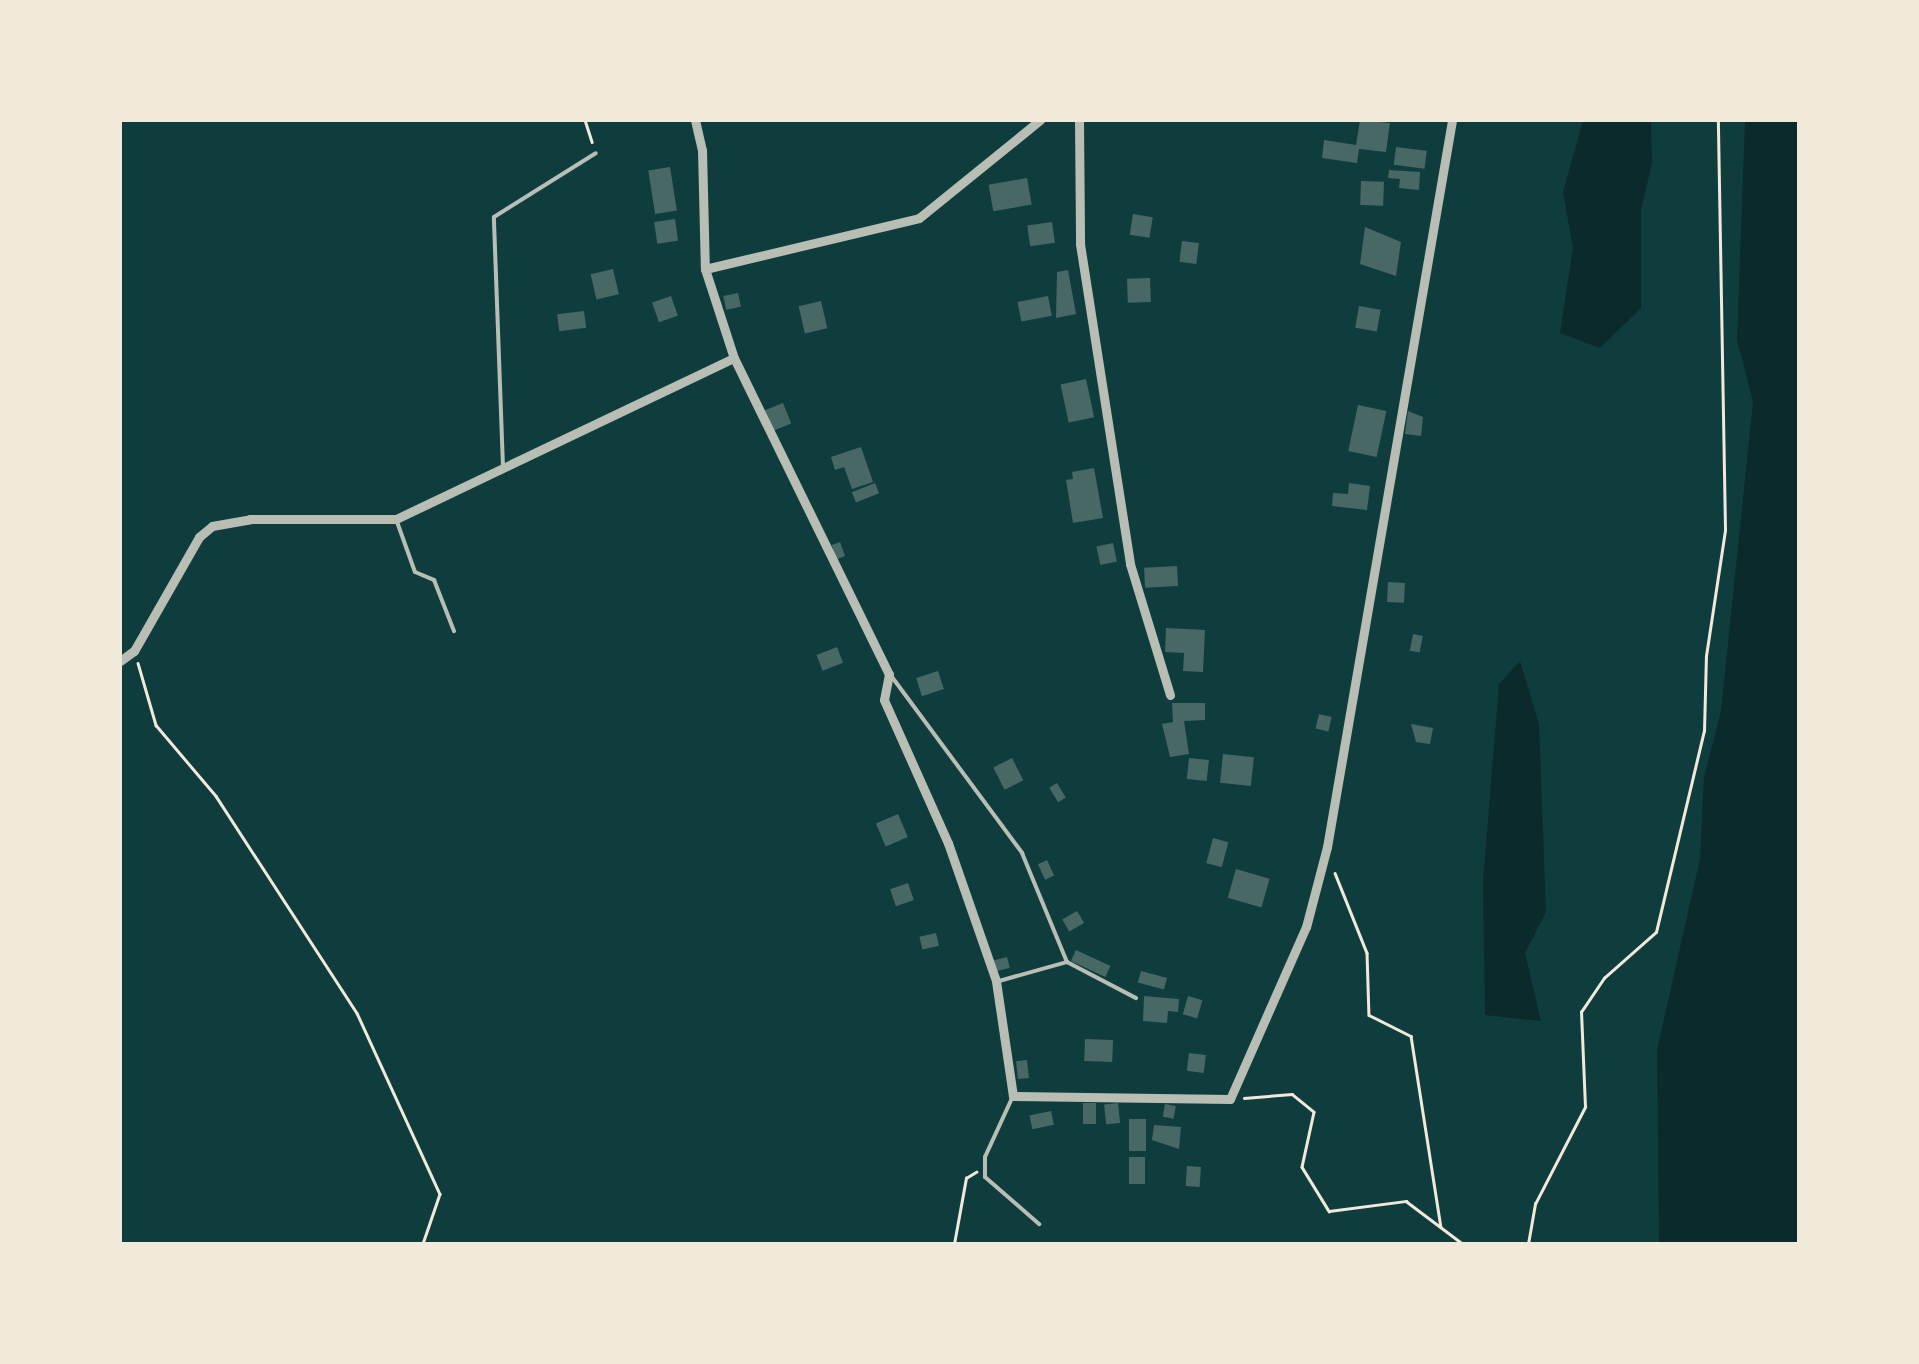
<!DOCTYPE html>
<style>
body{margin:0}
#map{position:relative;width:1919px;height:1364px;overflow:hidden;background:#0f3d3e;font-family:Arial,sans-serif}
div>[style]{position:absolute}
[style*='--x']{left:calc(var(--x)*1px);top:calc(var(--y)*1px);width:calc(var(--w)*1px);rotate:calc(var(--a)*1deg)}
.water>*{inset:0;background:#0a2a2b}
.building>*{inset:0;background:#486865;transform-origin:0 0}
.path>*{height:2.5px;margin:-1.25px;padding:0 1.25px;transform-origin:1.25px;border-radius:1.25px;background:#f1e9da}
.service>*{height:4px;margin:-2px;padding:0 2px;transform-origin:2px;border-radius:2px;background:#b8beb3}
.minor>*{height:9px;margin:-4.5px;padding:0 4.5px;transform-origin:4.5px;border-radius:4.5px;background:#b8beb3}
span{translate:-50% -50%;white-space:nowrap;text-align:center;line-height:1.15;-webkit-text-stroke:8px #f1e9da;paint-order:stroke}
.frame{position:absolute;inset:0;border:122px solid #f1e9da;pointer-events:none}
</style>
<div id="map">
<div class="water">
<i style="clip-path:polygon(1583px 120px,1651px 120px,1652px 163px,1641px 210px,1641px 308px,1600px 348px,1560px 333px,1573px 248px,1563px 192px)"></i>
<i style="clip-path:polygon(1745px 120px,1799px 120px,1799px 1244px,1659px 1244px,1657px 1050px,1700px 859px,1704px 777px,1721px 711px,1753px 402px,1737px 340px)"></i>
<i style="clip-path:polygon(1520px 661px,1539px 724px,1546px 912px,1525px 953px,1541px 1021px,1485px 1015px,1483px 881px,1499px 684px)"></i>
</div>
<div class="building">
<i style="clip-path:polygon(1360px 120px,1390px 123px,1386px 152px,1359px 149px,1357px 163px,1322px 158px,1324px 140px,1356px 145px)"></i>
<i style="left:1396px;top:147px;width:31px;height:18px;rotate:7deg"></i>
<i style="left:670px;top:167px;width:44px;height:22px;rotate:81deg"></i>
<i style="clip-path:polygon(1389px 170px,1420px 172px,1419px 190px,1399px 188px,1400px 179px,1388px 178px)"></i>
<i style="left:1027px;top:178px;width:27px;height:39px;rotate:80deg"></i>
<i style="left:1361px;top:181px;width:23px;height:24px;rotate:2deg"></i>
<i style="left:1133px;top:214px;width:20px;height:21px;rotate:9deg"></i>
<i style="left:675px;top:219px;width:22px;height:21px;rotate:82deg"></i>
<i style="left:1052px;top:222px;width:21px;height:25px;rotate:82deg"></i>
<i style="clip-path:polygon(1365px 227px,1401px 242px,1396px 276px,1360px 264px)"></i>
<i style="left:1182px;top:241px;width:17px;height:21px;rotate:7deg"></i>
<i style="left:613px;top:269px;width:26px;height:23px;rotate:77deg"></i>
<i style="clip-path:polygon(1068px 270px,1076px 314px,1056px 318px,1057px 272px)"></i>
<i style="left:1150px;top:278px;width:24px;height:23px;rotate:88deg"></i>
<i style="left:738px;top:293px;width:14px;height:15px;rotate:78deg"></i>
<i style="left:671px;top:296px;width:21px;height:20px;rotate:71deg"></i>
<i style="left:1048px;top:296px;width:20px;height:31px;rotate:79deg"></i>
<i style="left:821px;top:301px;width:28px;height:23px;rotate:77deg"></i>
<i style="left:1359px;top:306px;width:22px;height:22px;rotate:10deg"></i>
<i style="left:584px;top:311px;width:17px;height:27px;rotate:83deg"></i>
<i style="left:1086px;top:379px;width:39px;height:26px;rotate:78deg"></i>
<i style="left:783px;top:403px;width:22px;height:20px;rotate:68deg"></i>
<i style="left:1358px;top:405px;width:29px;height:47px;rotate:12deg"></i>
<i style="clip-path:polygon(1408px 411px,1423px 417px,1421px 436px,1405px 434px)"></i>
<i style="clip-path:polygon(861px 447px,873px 482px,852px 489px,844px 467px,835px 470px,831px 457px)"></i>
<i style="clip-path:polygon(1094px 468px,1103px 518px,1073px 523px,1066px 480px,1073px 479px,1072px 472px)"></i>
<i style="left:875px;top:483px;width:11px;height:25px;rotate:68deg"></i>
<i style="clip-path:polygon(1349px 483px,1370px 486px,1367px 510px,1332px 506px,1333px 493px,1348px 494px)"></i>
<i style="left:840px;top:542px;width:15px;height:9px;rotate:70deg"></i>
<i style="left:1113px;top:543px;width:19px;height:17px;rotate:78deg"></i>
<i style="left:1177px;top:566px;width:20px;height:33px;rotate:87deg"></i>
<i style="left:1388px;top:582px;width:17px;height:20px;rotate:3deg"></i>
<i style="clip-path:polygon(1166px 628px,1205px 630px,1203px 672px,1183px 671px,1184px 653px,1165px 652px)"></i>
<i style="left:1413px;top:634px;width:10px;height:17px;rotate:11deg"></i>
<i style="left:837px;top:647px;width:17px;height:22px;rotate:69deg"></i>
<i style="left:938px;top:671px;width:19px;height:23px;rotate:72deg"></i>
<i style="clip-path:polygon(1172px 703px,1205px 703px,1205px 720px,1184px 721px,1189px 754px,1170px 757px,1162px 724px,1173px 722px)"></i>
<i style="left:1319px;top:714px;width:13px;height:15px;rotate:13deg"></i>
<i style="clip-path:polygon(1411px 724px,1433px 728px,1430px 744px,1416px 742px)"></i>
<i style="left:1223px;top:754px;width:31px;height:29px;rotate:6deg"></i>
<i style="left:1012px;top:758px;width:25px;height:21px;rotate:63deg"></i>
<i style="left:1189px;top:758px;width:20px;height:21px;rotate:6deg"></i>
<i style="left:1057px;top:783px;width:17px;height:9px;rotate:59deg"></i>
<i style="left:898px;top:814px;width:25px;height:24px;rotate:67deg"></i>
<i style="left:1213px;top:838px;width:16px;height:26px;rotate:15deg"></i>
<i style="left:1047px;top:860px;width:17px;height:10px;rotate:65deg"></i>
<i style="left:1236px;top:869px;width:35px;height:30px;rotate:16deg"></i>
<i style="left:908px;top:883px;width:18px;height:19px;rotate:71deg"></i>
<i style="left:1077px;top:911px;width:14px;height:17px;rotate:60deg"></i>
<i style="left:936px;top:933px;width:13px;height:17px;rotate:77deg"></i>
<i style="left:1076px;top:950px;width:38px;height:12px;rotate:25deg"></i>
<i style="left:1007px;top:957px;width:11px;height:14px;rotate:75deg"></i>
<i style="left:1141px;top:971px;width:27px;height:12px;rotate:15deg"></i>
<i style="clip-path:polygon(1144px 996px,1179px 999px,1178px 1012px,1168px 1011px,1167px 1023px,1143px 1021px)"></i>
<i style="left:1188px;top:996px;width:15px;height:19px;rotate:16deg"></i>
<i style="left:1085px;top:1039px;width:28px;height:22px;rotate:2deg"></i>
<i style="left:1189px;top:1053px;width:17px;height:18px;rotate:7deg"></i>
<i style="left:1027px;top:1060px;width:18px;height:11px;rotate:84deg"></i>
<i style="left:1083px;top:1103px;width:13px;height:21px"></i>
<i style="left:1118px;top:1103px;width:20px;height:14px;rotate:84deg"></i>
<i style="left:1165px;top:1104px;width:11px;height:13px;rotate:10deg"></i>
<i style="left:1051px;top:1111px;width:14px;height:22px;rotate:78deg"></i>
<i style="left:1129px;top:1119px;width:17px;height:32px"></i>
<i style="clip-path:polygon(1154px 1125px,1181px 1127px,1179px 1149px,1152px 1140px)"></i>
<i style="left:1129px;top:1157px;width:16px;height:27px"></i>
<i style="left:1187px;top:1166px;width:14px;height:20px;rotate:4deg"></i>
</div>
<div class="path">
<i style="--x:585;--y:120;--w:23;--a:72"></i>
<i style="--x:138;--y:663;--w:65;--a:73.8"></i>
<i style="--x:156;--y:725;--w:93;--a:49.8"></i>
<i style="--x:216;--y:796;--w:259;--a:57"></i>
<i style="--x:357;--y:1013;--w:199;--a:65.4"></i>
<i style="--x:440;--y:1194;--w:53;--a:108.8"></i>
<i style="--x:1335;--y:873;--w:86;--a:68.2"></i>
<i style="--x:1367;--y:953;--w:62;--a:88.2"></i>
<i style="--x:1369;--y:1015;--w:47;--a:26.6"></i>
<i style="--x:1411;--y:1036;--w:193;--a:81.1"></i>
<i style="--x:1244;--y:1098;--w:48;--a:-4.8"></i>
<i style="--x:1292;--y:1094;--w:28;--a:39"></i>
<i style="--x:1314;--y:1112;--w:56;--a:102.3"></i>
<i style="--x:1302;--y:1167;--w:52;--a:58.5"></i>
<i style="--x:1329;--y:1211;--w:78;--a:-7.4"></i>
<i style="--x:1406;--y:1201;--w:71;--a:37"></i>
<i style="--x:954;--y:1244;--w:67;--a:-79.7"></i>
<i style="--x:966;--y:1178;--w:12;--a:-31"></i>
<i style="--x:1528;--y:1244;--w:41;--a:-80.1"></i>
<i style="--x:1535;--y:1204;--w:109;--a:-62.7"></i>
<i style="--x:1585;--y:1107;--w:95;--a:-92.4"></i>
<i style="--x:1581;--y:1012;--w:41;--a:-55.9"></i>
<i style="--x:1604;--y:978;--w:69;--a:-41.5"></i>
<i style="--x:1656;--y:932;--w:207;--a:-76.6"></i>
<i style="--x:1704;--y:731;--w:75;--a:-88.5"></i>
<i style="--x:1706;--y:656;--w:127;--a:-81.4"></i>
<i style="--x:1725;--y:530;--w:410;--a:-91"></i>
</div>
<div class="service">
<i style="--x:503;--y:467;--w:250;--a:-92.1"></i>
<i style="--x:494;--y:217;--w:120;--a:-32.1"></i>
<i style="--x:396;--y:519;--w:56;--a:70.3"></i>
<i style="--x:415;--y:572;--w:21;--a:23"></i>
<i style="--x:434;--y:580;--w:55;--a:68.6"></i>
<i style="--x:892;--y:677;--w:219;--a:53.5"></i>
<i style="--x:1022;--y:853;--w:118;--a:67.6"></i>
<i style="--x:1067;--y:962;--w:78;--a:27.6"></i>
<i style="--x:999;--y:981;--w:71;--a:-15.6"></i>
<i style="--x:1013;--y:1096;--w:67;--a:114.7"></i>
<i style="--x:985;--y:1157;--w:20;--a:90"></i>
<i style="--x:985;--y:1177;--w:72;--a:41"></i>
</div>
<div class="minor">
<i style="--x:695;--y:120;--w:31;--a:77"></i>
<i style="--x:702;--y:150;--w:119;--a:88.6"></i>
<i style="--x:705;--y:269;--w:94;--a:72"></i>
<i style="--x:734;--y:358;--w:352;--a:63.9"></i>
<i style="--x:889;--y:674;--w:26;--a:101"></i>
<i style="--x:884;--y:700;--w:157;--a:65.9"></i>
<i style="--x:948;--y:843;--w:146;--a:70.8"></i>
<i style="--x:996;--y:981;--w:116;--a:81.6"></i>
<i style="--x:1013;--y:1096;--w:217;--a:0.8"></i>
<i style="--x:1230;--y:1099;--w:188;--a:-66.2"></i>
<i style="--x:1306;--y:927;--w:83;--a:-75.3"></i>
<i style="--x:1327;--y:847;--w:738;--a:-80.24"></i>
<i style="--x:1079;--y:120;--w:124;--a:89.5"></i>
<i style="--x:1080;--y:244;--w:324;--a:81.1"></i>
<i style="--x:1130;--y:564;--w:137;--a:73"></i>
<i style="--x:705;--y:269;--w:220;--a:-13.4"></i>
<i style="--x:919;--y:218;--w:156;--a:-39"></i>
<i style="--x:120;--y:661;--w:17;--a:-36"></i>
<i style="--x:134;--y:651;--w:131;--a:-60.3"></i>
<i style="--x:199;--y:537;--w:17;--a:-40"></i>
<i style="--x:212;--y:526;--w:39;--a:-10"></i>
<i style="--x:250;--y:519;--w:146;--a:0"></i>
<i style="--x:396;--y:519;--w:374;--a:-25.5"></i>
</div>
<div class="frame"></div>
</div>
